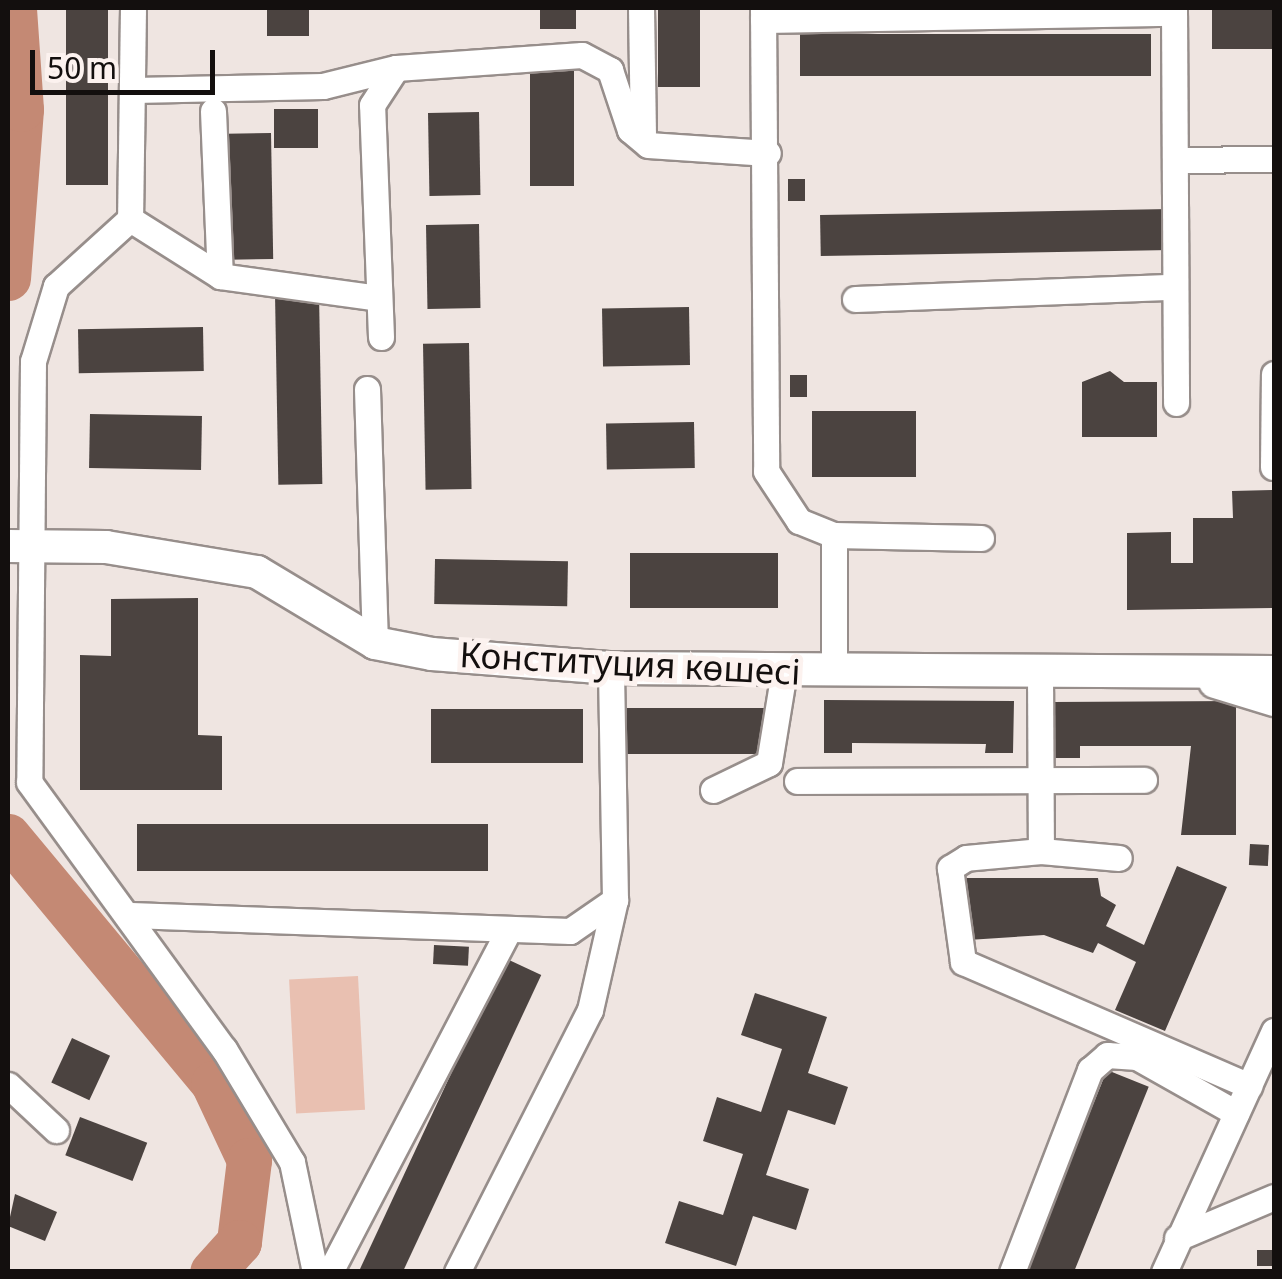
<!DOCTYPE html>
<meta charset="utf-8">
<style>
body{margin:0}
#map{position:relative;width:1282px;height:1279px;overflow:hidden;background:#efe5e1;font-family:"Noto Sans",sans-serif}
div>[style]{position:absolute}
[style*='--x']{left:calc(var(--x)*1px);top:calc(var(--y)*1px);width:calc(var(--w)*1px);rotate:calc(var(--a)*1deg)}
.green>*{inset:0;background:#e9c0b1;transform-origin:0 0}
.river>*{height:45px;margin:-22.5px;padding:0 22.5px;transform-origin:22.5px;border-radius:22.5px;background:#c48974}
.building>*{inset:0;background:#4b4340;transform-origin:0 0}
.roads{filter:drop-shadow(2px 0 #978e8b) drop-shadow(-2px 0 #978e8b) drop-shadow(0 2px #978e8b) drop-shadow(0 -2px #978e8b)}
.minor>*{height:25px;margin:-12.5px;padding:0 12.5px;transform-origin:12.5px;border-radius:12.5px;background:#fff}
.major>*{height:32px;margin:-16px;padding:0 16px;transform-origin:16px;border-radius:16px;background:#fff}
span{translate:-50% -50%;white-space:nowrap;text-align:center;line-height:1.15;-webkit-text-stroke:10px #fcf2ef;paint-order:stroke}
.street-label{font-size:35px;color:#130f0e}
.frame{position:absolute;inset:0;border:10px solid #130f0e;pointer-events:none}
.scale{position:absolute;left:30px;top:50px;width:185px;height:45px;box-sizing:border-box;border:5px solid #130f0e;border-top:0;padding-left:12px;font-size:30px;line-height:35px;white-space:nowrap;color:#130f0e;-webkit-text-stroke:8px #fcf2ef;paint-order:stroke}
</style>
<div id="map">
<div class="green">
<i style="left:358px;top:976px;width:134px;height:69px;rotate:87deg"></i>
</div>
<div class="river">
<i style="--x:8;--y:278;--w:169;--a:-85.6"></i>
<i style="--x:21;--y:109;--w:101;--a:-94"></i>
<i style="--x:8;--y:836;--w:321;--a:50.3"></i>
<i style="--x:213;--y:1083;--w:85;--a:64.9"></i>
<i style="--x:249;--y:1160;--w:83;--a:97"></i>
<i style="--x:239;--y:1242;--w:40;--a:132"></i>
</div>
<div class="building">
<i style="left:66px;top:8px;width:42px;height:177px"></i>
<i style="left:267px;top:8px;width:42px;height:28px"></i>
<i style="left:540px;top:8px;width:36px;height:21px"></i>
<i style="left:658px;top:8px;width:42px;height:79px"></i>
<i style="left:1212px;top:8px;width:62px;height:41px"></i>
<i style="left:1151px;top:34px;width:42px;height:351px;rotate:90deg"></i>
<i style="left:530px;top:64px;width:44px;height:122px"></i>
<i style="left:318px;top:109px;width:39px;height:44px;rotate:90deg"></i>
<i style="left:479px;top:112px;width:83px;height:51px;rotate:89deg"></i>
<i style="left:271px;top:133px;width:126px;height:45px;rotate:89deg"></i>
<i style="left:788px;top:179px;width:17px;height:22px"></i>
<i style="left:1170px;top:209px;width:41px;height:350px;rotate:89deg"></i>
<i style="left:479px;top:224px;width:84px;height:53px;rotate:89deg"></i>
<i style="left:319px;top:293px;width:191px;height:44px;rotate:89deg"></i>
<i style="left:689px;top:307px;width:58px;height:87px;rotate:89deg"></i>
<i style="left:203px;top:327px;width:44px;height:125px;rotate:89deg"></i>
<i style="left:469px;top:343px;width:146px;height:46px;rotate:89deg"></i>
<i style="clip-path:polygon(1110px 371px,1124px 382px,1157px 382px,1157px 437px,1082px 437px,1082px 382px)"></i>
<i style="left:790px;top:375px;width:17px;height:22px"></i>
<i style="left:916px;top:411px;width:66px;height:104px;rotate:90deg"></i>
<i style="left:90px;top:414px;width:112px;height:54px;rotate:1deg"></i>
<i style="left:694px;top:422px;width:46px;height:88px;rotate:89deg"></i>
<i style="clip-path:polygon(1274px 490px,1274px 608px,1127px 610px,1127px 533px,1171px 532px,1171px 563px,1193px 563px,1193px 518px,1233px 518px,1232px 491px)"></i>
<i style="left:630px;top:553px;width:148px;height:55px"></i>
<i style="left:435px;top:559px;width:133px;height:45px;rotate:1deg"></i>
<i style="clip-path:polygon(198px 598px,198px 735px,222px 736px,222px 790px,80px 790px,80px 655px,111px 656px,111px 599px)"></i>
<i style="clip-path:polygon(824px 700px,1014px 701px,1013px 753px,985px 753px,986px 744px,852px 743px,852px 753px,824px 753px)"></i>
<i style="clip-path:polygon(1236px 701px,1236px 835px,1181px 835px,1191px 746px,1080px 746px,1080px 758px,1052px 758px,1052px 702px)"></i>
<i style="left:620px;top:708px;width:148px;height:46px"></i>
<i style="left:431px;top:709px;width:152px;height:54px"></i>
<i style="left:137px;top:824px;width:351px;height:47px"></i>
<i style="left:1250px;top:844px;width:19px;height:21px;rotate:3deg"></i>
<i style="clip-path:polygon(1177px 866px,1227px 887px,1165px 1031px,1115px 1010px,1136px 962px,1098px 943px,1093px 953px,1044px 935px,968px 940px,964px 878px,1098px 878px,1101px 896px,1116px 905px,1106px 926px,1144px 945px)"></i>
<i style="left:434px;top:945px;width:35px;height:19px;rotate:3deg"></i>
<i style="left:505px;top:958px;width:40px;height:348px;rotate:25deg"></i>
<i style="clip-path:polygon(755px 993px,827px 1017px,808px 1073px,848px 1087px,835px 1125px,788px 1110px,766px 1175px,809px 1189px,796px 1230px,753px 1216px,736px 1266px,665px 1243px,679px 1201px,723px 1215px,743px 1154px,703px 1141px,717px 1097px,761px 1112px,782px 1049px,741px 1035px)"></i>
<i style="left:72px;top:1038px;width:42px;height:49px;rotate:25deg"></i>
<i style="left:1107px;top:1070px;width:45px;height:217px;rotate:22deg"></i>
<i style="left:80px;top:1117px;width:72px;height:41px;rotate:21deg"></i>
<i style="clip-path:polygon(15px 1194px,57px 1212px,45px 1241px,8px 1226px)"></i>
<i style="left:1257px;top:1250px;width:17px;height:16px"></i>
</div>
<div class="roads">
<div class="minor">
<i style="--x:133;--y:8;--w:211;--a:90.8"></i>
<i style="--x:130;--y:219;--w:100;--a:137.8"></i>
<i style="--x:56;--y:286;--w:78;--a:107"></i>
<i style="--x:33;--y:361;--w:421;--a:90.5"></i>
<i style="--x:29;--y:782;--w:331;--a:53.9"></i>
<i style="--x:224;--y:1049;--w:132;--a:59"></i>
<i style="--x:292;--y:1162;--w:112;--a:78.2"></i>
<i style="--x:641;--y:8;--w:131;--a:89.1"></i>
<i style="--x:763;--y:8;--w:463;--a:89.6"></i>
<i style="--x:766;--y:471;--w:60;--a:56.6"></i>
<i style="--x:799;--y:521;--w:38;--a:22"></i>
<i style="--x:834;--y:535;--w:137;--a:90"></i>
<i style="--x:1174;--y:8;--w:395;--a:89.7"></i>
<i style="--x:763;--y:20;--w:411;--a:-1"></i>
<i style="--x:134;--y:90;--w:189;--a:-1.2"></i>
<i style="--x:323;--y:86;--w:75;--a:-13.9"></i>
<i style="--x:396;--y:68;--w:186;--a:-4"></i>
<i style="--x:582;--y:55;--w:32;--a:28"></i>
<i style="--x:610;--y:70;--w:63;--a:71.6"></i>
<i style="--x:630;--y:130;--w:23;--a:40"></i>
<i style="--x:648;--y:145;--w:120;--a:3.8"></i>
<i style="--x:213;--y:111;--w:165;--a:87.6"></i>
<i style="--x:1176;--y:160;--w:98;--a:-0.6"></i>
<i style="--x:130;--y:219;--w:107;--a:32.3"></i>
<i style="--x:220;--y:276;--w:160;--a:7.9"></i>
<i style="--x:855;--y:299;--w:319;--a:-2.2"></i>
<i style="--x:381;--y:337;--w:232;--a:-92.2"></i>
<i style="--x:372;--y:105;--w:44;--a:-57"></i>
<i style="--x:367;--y:389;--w:254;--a:88.2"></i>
<i style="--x:1273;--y:467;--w:93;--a:-89.4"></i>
<i style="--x:834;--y:535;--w:147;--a:1.2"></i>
<i style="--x:1040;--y:673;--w:178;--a:89.7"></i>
<i style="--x:1041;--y:851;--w:78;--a:5.1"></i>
<i style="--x:797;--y:781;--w:347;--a:-0.2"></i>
<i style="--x:713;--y:790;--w:62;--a:-25.7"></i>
<i style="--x:769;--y:763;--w:93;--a:-80.7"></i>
<i style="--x:1041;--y:851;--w:75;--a:174.7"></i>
<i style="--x:966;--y:858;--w:19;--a:148"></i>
<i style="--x:950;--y:868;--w:95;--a:82.1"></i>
<i style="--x:963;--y:962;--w:312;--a:23.4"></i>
<i style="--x:131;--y:915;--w:439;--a:2.1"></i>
<i style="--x:570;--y:931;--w:55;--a:-34.6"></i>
<i style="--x:8;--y:1085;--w:66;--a:43.2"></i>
<i style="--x:1177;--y:1238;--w:105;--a:-22.9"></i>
<i style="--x:330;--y:1272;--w:385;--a:-62.4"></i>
<i style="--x:457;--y:1272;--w:294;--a:-63.1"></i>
<i style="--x:590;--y:1010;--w:113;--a:-77.2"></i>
<i style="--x:615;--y:900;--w:232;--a:-91"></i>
<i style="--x:1012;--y:1272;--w:217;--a:-68.9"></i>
<i style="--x:1090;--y:1070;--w:23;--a:-41"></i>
<i style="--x:1107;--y:1055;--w:30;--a:4"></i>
<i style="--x:1137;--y:1057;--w:114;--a:29.5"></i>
<i style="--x:1164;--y:1272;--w:265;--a:-65.5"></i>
</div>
<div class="major">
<i style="--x:8;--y:546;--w:98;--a:0.6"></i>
<i style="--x:106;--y:547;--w:153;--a:9.4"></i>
<i style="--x:257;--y:572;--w:138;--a:31"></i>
<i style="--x:375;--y:643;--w:58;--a:10.9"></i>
<i style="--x:432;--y:654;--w:180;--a:4.5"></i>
<i style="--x:611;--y:668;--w:663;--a:0.35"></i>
<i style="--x:1215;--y:682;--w:62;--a:17"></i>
</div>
</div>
<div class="street-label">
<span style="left:630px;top:663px;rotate:3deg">Конституция көшесі</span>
</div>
<div class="frame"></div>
<div class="scale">50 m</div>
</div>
